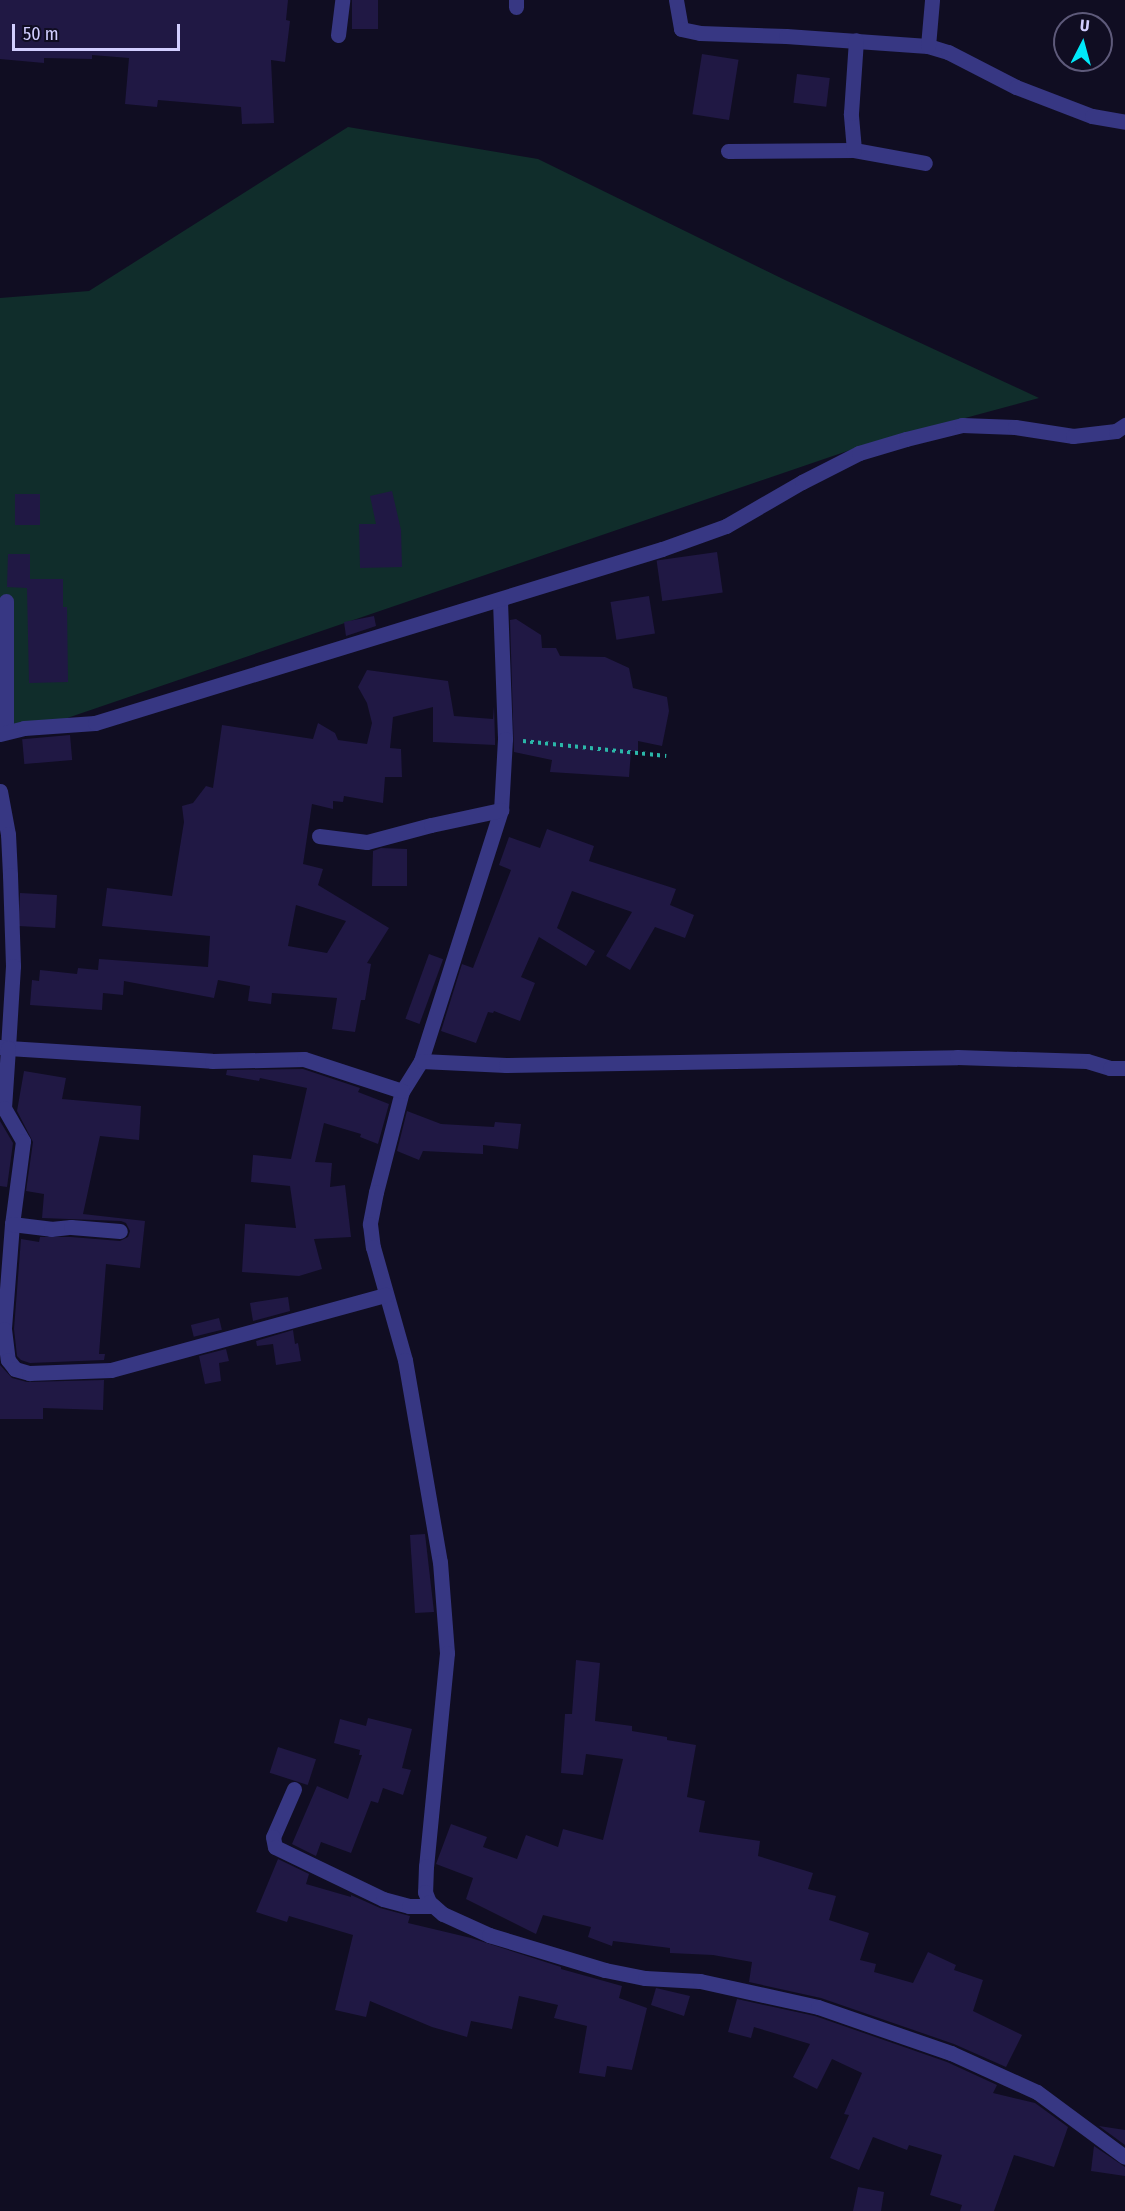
<!DOCTYPE html>
<style>
body{margin:0}
#map{position:relative;width:1125px;height:2211px;overflow:hidden;background:#100d22;font-family:"Fira Sans Condensed",sans-serif}
div>[style]{position:absolute}
[style*='--x']{left:calc(var(--x)*1px);top:calc(var(--y)*1px);width:calc(var(--w)*1px);rotate:calc(var(--a)*1deg)}
.green>*{inset:0;background:#102d2b}
.building>*{inset:0;background:#201844;transform-origin:0 0}
.path>*{height:4px;margin-top:-2px;transform-origin:0;background:repeating-linear-gradient(90deg,#2bb7a9 0 3px,transparent 0 7.5px)}
.minor>*{height:15px;margin:-7.5px;padding:0 7.5px;transform-origin:7.5px;border-radius:7.5px;background:#373783}
span{translate:-50% -50%;white-space:nowrap;text-align:center;line-height:1.15;-webkit-text-stroke:4.5px #100d22;paint-order:stroke}
.north{position:absolute;left:1053px;top:12px;width:60px;height:60px;box-sizing:border-box;background:#100d22;border:2px solid #5e5a7a;border-radius:50%;rotate:6deg;font-size:16px;font-weight:700;line-height:24px;text-align:center;color:#d2ceff}
.north::after{content:'';display:block;margin:auto;width:21px;height:27px;background:#00e9f9;clip-path:polygon(50% 0,100% 100%,50% 72%,0 100%)}
.scale{position:absolute;left:12px;top:24px;width:168px;height:27px;box-sizing:border-box;border:3px solid #d2ceff;border-top:0;padding-left:8px;font-size:18px;line-height:21px;white-space:nowrap;color:#d2ceff;-webkit-text-stroke:4px #100d22;paint-order:stroke}
</style>
<div id="map">
<div class="green">
<i style="clip-path:polygon(348px 127px,538px 159px,785px 280px,1039px 398px,865px 445px,0 741px,0 298px,89px 291px)"></i>
</div>
<div class="building">
<i style="clip-path:polygon(0 0,288px 0,286px 20px,290px 21px,285px 62px,271px 60px,274px 123px,242px 124px,241px 107px,158px 100px,157px 107px,125px 104px,129px 58px,92px 55px,92px 59px,44px 58px,44px 63px,0 59px)"></i>
<i style="left:352px;top:0;width:26px;height:29px"></i>
<i style="left:702px;top:54px;width:37px;height:61px;rotate:9deg"></i>
<i style="left:797px;top:74px;width:33px;height:29px;rotate:7deg"></i>
<i style="clip-path:polygon(392px 491px,401px 530px,402px 567px,360px 568px,359px 524px,376px 524px,370px 496px)"></i>
<i style="left:15px;top:494px;width:25px;height:31px"></i>
<i style="left:717px;top:552px;width:41px;height:61px;rotate:82deg"></i>
<i style="clip-path:polygon(8px 554px,30px 554px,30px 579px,63px 579px,63px 607px,67px 607px,68px 682px,29px 683px,27px 588px,7px 587px)"></i>
<i style="left:649px;top:596px;width:38px;height:39px;rotate:81deg"></i>
<i style="clip-path:polygon(374px 616px,376px 626px,346px 636px,344px 622px)"></i>
<i style="clip-path:polygon(516px 619px,541px 635px,542px 648px,556px 648px,560px 656px,605px 657px,629px 668px,633px 688px,667px 697px,669px 711px,662px 746px,638px 741px,638px 752px,631px 751px,629px 777px,550px 772px,552px 760px,514px 752px,510px 620px)"></i>
<i style="clip-path:polygon(evenodd,367px 670px,448px 681px,454px 716px,493px 719px,494px 706px,495px 739px,495px 745px,433px 742px,433px 707px,393px 717px,390px 748px,401px 749px,402px 777px,385px 777px,383px 803px,344px 796px,343px 802px,333px 801px,333px 809px,312px 804px,303px 864px,323px 869px,318px 885px,389px 928px,367px 963px,371px 964px,365px 1000px,361px 1000px,355px 1032px,332px 1029px,337px 998px,272px 993px,271px 1004px,248px 1001px,250px 986px,218px 980px,214px 998px,124px 981px,123px 995px,103px 993px,102px 1010px,30px 1005px,32px 980px,39px 981px,40px 970px,77px 974px,78px 968px,98px 970px,99px 959px,208px 967px,210px 936px,102px 926px,107px 888px,172px 896px,184px 822px,182px 806px,193px 803px,206px 786px,213px 788px,222px 725px,313px 739px,318px 723px,335px 733px,338px 740px,367px 744px,372px 723px,367px 703px,358px 687px,367px 670px,296px 905px,346px 921px,327px 953px,288px 946px,296px 905px)"></i>
<i style="left:70px;top:735px;width:25px;height:48px;rotate:85deg"></i>
<i style="clip-path:polygon(547px 829px,594px 846px,589px 861px,676px 889px,670px 905px,694px 915px,685px 938px,655px 927px,630px 970px,606px 956px,632px 912px,572px 891px,557px 928px,595px 951px,586px 966px,539px 937px,521px 977px,535px 983px,520px 1021px,494px 1011px,493px 1013px,488px 1012px,476px 1043px,441px 1031px,462px 964px,473px 968px,511px 870px,499px 865px,509px 837px,540px 848px)"></i>
<i style="clip-path:polygon(381px 848px,407px 849px,407px 886px,372px 886px,373px 851px)"></i>
<i style="left:20px;top:893px;width:37px;height:33px;rotate:3deg"></i>
<i style="left:429px;top:954px;width:15px;height:69px;rotate:20deg"></i>
<i style="clip-path:polygon(303px 1069px,360px 1088px,358px 1092px,389px 1104px,378px 1144px,360px 1137px,361px 1134px,324px 1123px,315px 1162px,332px 1163px,330px 1187px,345px 1185px,351px 1237px,314px 1239px,322px 1269px,299px 1276px,242px 1272px,245px 1224px,296px 1228px,290px 1186px,251px 1182px,253px 1155px,291px 1159px,307px 1088px,260px 1078px,259px 1081px,226px 1075px,227px 1070px)"></i>
<i style="clip-path:polygon(24px 1071px,66px 1078px,62px 1099px,141px 1106px,139px 1140px,100px 1136px,83px 1214px,145px 1221px,140px 1268px,106px 1264px,99px 1354px,105px 1354px,104px 1360px,30px 1363px,21px 1360px,17px 1356px,14px 1329px,21px 1239px,39px 1242px,40px 1237px,71px 1237px,120px 1241px,128px 1237px,130px 1231px,126px 1223px,121px 1221px,42px 1218px,44px 1194px,26px 1191px,33px 1142px,17px 1111px)"></i>
<i style="clip-path:polygon(407px 1111px,441px 1124px,494px 1127px,495px 1122px,521px 1124px,518px 1149px,483px 1145px,483px 1154px,423px 1151px,419px 1160px,397px 1151px)"></i>
<i style="clip-path:polygon(0 1121px,13px 1143px,7px 1187px,0 1186px)"></i>
<i style="clip-path:polygon(288px 1297px,290px 1311px,253px 1321px,250px 1303px)"></i>
<i style="left:219px;top:1318px;width:12px;height:29px;rotate:76deg"></i>
<i style="clip-path:polygon(293px 1330px,295px 1344px,298px 1343px,301px 1361px,276px 1365px,273px 1344px,257px 1346px,256px 1341px)"></i>
<i style="clip-path:polygon(226px 1349px,229px 1361px,219px 1363px,221px 1381px,205px 1384px,199px 1356px)"></i>
<i style="clip-path:polygon(0 1365px,12px 1378px,27px 1382px,104px 1380px,103px 1410px,43px 1408px,43px 1419px,0 1419px)"></i>
<i style="clip-path:polygon(425px 1534px,434px 1612px,415px 1613px,410px 1535px)"></i>
<i style="clip-path:polygon(576px 1660px,600px 1663px,595px 1721px,632px 1726px,632px 1731px,667px 1737px,667px 1740px,696px 1745px,687px 1797px,705px 1801px,699px 1832px,760px 1841px,758px 1856px,813px 1873px,808px 1889px,836px 1896px,829px 1920px,869px 1933px,860px 1960px,876px 1964px,874px 1972px,913px 1983px,928px 1952px,956px 1965px,954px 1970px,983px 1980px,973px 2011px,1022px 2035px,1006px 2067px,954px 2044px,821px 1998px,749px 1982px,752px 1962px,713px 1955px,670px 1953px,670px 1948px,613px 1941px,612px 1946px,588px 1937px,591px 1927px,543px 1915px,536px 1934px,466px 1899px,473px 1878px,436px 1864px,451px 1824px,487px 1837px,483px 1847px,517px 1859px,526px 1835px,558px 1847px,563px 1829px,603px 1840px,623px 1759px,586px 1754px,583px 1775px,561px 1773px,565px 1714px,572px 1714px)"></i>
<i style="clip-path:polygon(368px 1718px,412px 1729px,402px 1768px,411px 1770px,403px 1795px,383px 1788px,378px 1803px,371px 1801px,351px 1853px,321px 1842px,316px 1856px,292px 1844px,317px 1786px,348px 1799px,362px 1755px,359px 1755px,360px 1750px,334px 1743px,340px 1719px,366px 1726px)"></i>
<i style="left:278px;top:1747px;width:40px;height:27px;rotate:18deg"></i>
<i style="clip-path:polygon(278px 1859px,309px 1874px,306px 1884px,351px 1897px,351px 1895px,380px 1908px,410px 1916px,408px 1923px,471px 1938px,561px 1967px,561px 1969px,622px 1986px,619px 1998px,647px 2008px,632px 2070px,607px 2066px,605px 2077px,579px 2073px,587px 2026px,554px 2018px,558px 2005px,519px 1996px,512px 2029px,471px 2021px,467px 2037px,432px 2027px,370px 2001px,366px 2017px,335px 2010px,353px 1935px,289px 1916px,287px 1922px,256px 1912px)"></i>
<i style="clip-path:polygon(656px 1988px,690px 1996px,684px 2016px,651px 2005px)"></i>
<i style="clip-path:polygon(737px 1999px,815px 2016px,947px 2062px,997px 2085px,993px 2093px,1035px 2103px,1068px 2127px,1054px 2167px,1014px 2155px,994px 2211px,960px 2211px,962px 2205px,930px 2195px,942px 2155px,909px 2145px,907px 2150px,873px 2137px,859px 2170px,830px 2158px,849px 2115px,844px 2114px,862px 2073px,832px 2059px,817px 2089px,793px 2077px,810px 2044px,754px 2027px,751px 2038px,728px 2032px)"></i>
<i style="clip-path:polygon(1099px 2126px,1125px 2130px,1125px 2145px)"></i>
<i style="clip-path:polygon(1094px 2146px,1125px 2167px,1125px 2176px,1091px 2171px)"></i>
<i style="clip-path:polygon(858px 2187px,884px 2192px,881px 2211px,853px 2211px)"></i>
</div>
<div class="path">
<i style="--x:523;--y:741;--w:144;--a:6"></i>
</div>
<div class="minor">
<i style="--x:676;--y:0;--w:29;--a:80"></i>
<i style="--x:681;--y:29;--w:19;--a:12"></i>
<i style="--x:700;--y:33;--w:86;--a:2"></i>
<i style="--x:786;--y:36;--w:142;--a:4"></i>
<i style="--x:928;--y:46;--w:21;--a:17"></i>
<i style="--x:948;--y:52;--w:76;--a:27.2"></i>
<i style="--x:1016;--y:87;--w:81;--a:20.9"></i>
<i style="--x:1092;--y:116;--w:34;--a:10"></i>
<i style="--x:516;--y:7;--w:7;--a:-90"></i>
<i style="--x:338;--y:35;--w:35;--a:-83"></i>
<i style="--x:928;--y:46;--w:46;--a:-85"></i>
<i style="--x:854;--y:150;--w:72;--a:10.4"></i>
<i style="--x:728;--y:151;--w:126;--a:-0.5"></i>
<i style="--x:854;--y:150;--w:37;--a:-95"></i>
<i style="--x:851;--y:113;--w:73;--a:-86.1"></i>
<i style="--x:500;--y:601;--w:138;--a:87.9"></i>
<i style="--x:505;--y:739;--w:71;--a:93.2"></i>
<i style="--x:501;--y:810;--w:263;--a:107.7"></i>
<i style="--x:421;--y:1061;--w:36;--a:122"></i>
<i style="--x:402;--y:1091;--w:104;--a:104.4"></i>
<i style="--x:376;--y:1192;--w:33;--a:101"></i>
<i style="--x:370;--y:1224;--w:23;--a:83"></i>
<i style="--x:373;--y:1247;--w:117;--a:74.2"></i>
<i style="--x:405;--y:1360;--w:205;--a:80.2"></i>
<i style="--x:440;--y:1562;--w:91;--a:85.6"></i>
<i style="--x:447;--y:1653;--w:214;--a:95.6"></i>
<i style="--x:426;--y:1866;--w:26;--a:92"></i>
<i style="--x:425;--y:1892;--w:11;--a:68"></i>
<i style="--x:429;--y:1902;--w:18;--a:41"></i>
<i style="--x:443;--y:1914;--w:51;--a:24.5"></i>
<i style="--x:489;--y:1935;--w:121;--a:16.8"></i>
<i style="--x:605;--y:1970;--w:41;--a:11.3"></i>
<i style="--x:645;--y:1978;--w:55;--a:3.1"></i>
<i style="--x:700;--y:1981;--w:121;--a:12.4"></i>
<i style="--x:818;--y:2007;--w:141;--a:19.1"></i>
<i style="--x:951;--y:2053;--w:94;--a:24.4"></i>
<i style="--x:1037;--y:2092;--w:109;--a:36.5"></i>
<i style="--x:6;--y:731;--w:130;--a:-90"></i>
<i style="--x:0;--y:734;--w:25;--a:-14"></i>
<i style="--x:24;--y:728;--w:71;--a:-4"></i>
<i style="--x:95;--y:723;--w:593;--a:-17.06"></i>
<i style="--x:662;--y:549;--w:68;--a:-19.8"></i>
<i style="--x:726;--y:526;--w:88;--a:-30.1"></i>
<i style="--x:802;--y:482;--w:64;--a:-27"></i>
<i style="--x:859;--y:453;--w:49;--a:-16.6"></i>
<i style="--x:906;--y:439;--w:58;--a:-14"></i>
<i style="--x:962;--y:425;--w:53;--a:2.2"></i>
<i style="--x:1015;--y:427;--w:59;--a:8.8"></i>
<i style="--x:1073;--y:436;--w:43;--a:-6.6"></i>
<i style="--x:1116;--y:431;--w:11;--a:-34"></i>
<i style="--x:0;--y:791;--w:44;--a:79.5"></i>
<i style="--x:8;--y:834;--w:41;--a:87.2"></i>
<i style="--x:10;--y:875;--w:91;--a:88.1"></i>
<i style="--x:13;--y:966;--w:82;--a:93.5"></i>
<i style="--x:8;--y:1048;--w:204;--a:3.6"></i>
<i style="--x:212;--y:1061;--w:92;--a:-1.2"></i>
<i style="--x:304;--y:1059;--w:103;--a:18.1"></i>
<i style="--x:319;--y:836;--w:48;--a:7.1"></i>
<i style="--x:367;--y:842;--w:66;--a:-14.9"></i>
<i style="--x:431;--y:825;--w:72;--a:-12.1"></i>
<i style="--x:0;--y:1047;--w:8;--a:7"></i>
<i style="--x:8;--y:1048;--w:60;--a:93.8"></i>
<i style="--x:4;--y:1108;--w:38;--a:60"></i>
<i style="--x:23;--y:1141;--w:84;--a:97.5"></i>
<i style="--x:12;--y:1224;--w:105;--a:94.4"></i>
<i style="--x:4;--y:1329;--w:31;--a:83"></i>
<i style="--x:8;--y:1360;--w:11;--a:52"></i>
<i style="--x:15;--y:1369;--w:15;--a:16"></i>
<i style="--x:29;--y:1373;--w:82;--a:-2.1"></i>
<i style="--x:111;--y:1370;--w:285;--a:-15.3"></i>
<i style="--x:421;--y:1061;--w:85;--a:2.7"></i>
<i style="--x:506;--y:1065;--w:451;--a:-1"></i>
<i style="--x:957;--y:1057;--w:130;--a:1.8"></i>
<i style="--x:1087;--y:1061;--w:24;--a:17"></i>
<i style="--x:1110;--y:1068;--w:15;--a:0"></i>
<i style="--x:12;--y:1224;--w:39;--a:7"></i>
<i style="--x:51;--y:1229;--w:20;--a:-6"></i>
<i style="--x:71;--y:1227;--w:49;--a:4.7"></i>
<i style="--x:294;--y:1789;--w:52;--a:113.6"></i>
<i style="--x:273;--y:1837;--w:10;--a:79"></i>
<i style="--x:275;--y:1847;--w:120;--a:25.7"></i>
<i style="--x:383;--y:1899;--w:27;--a:15"></i>
<i style="--x:409;--y:1906;--w:24;--a:0"></i>
</div>
<div class="north">U</div>
<div class="scale">50 m</div>
</div>
